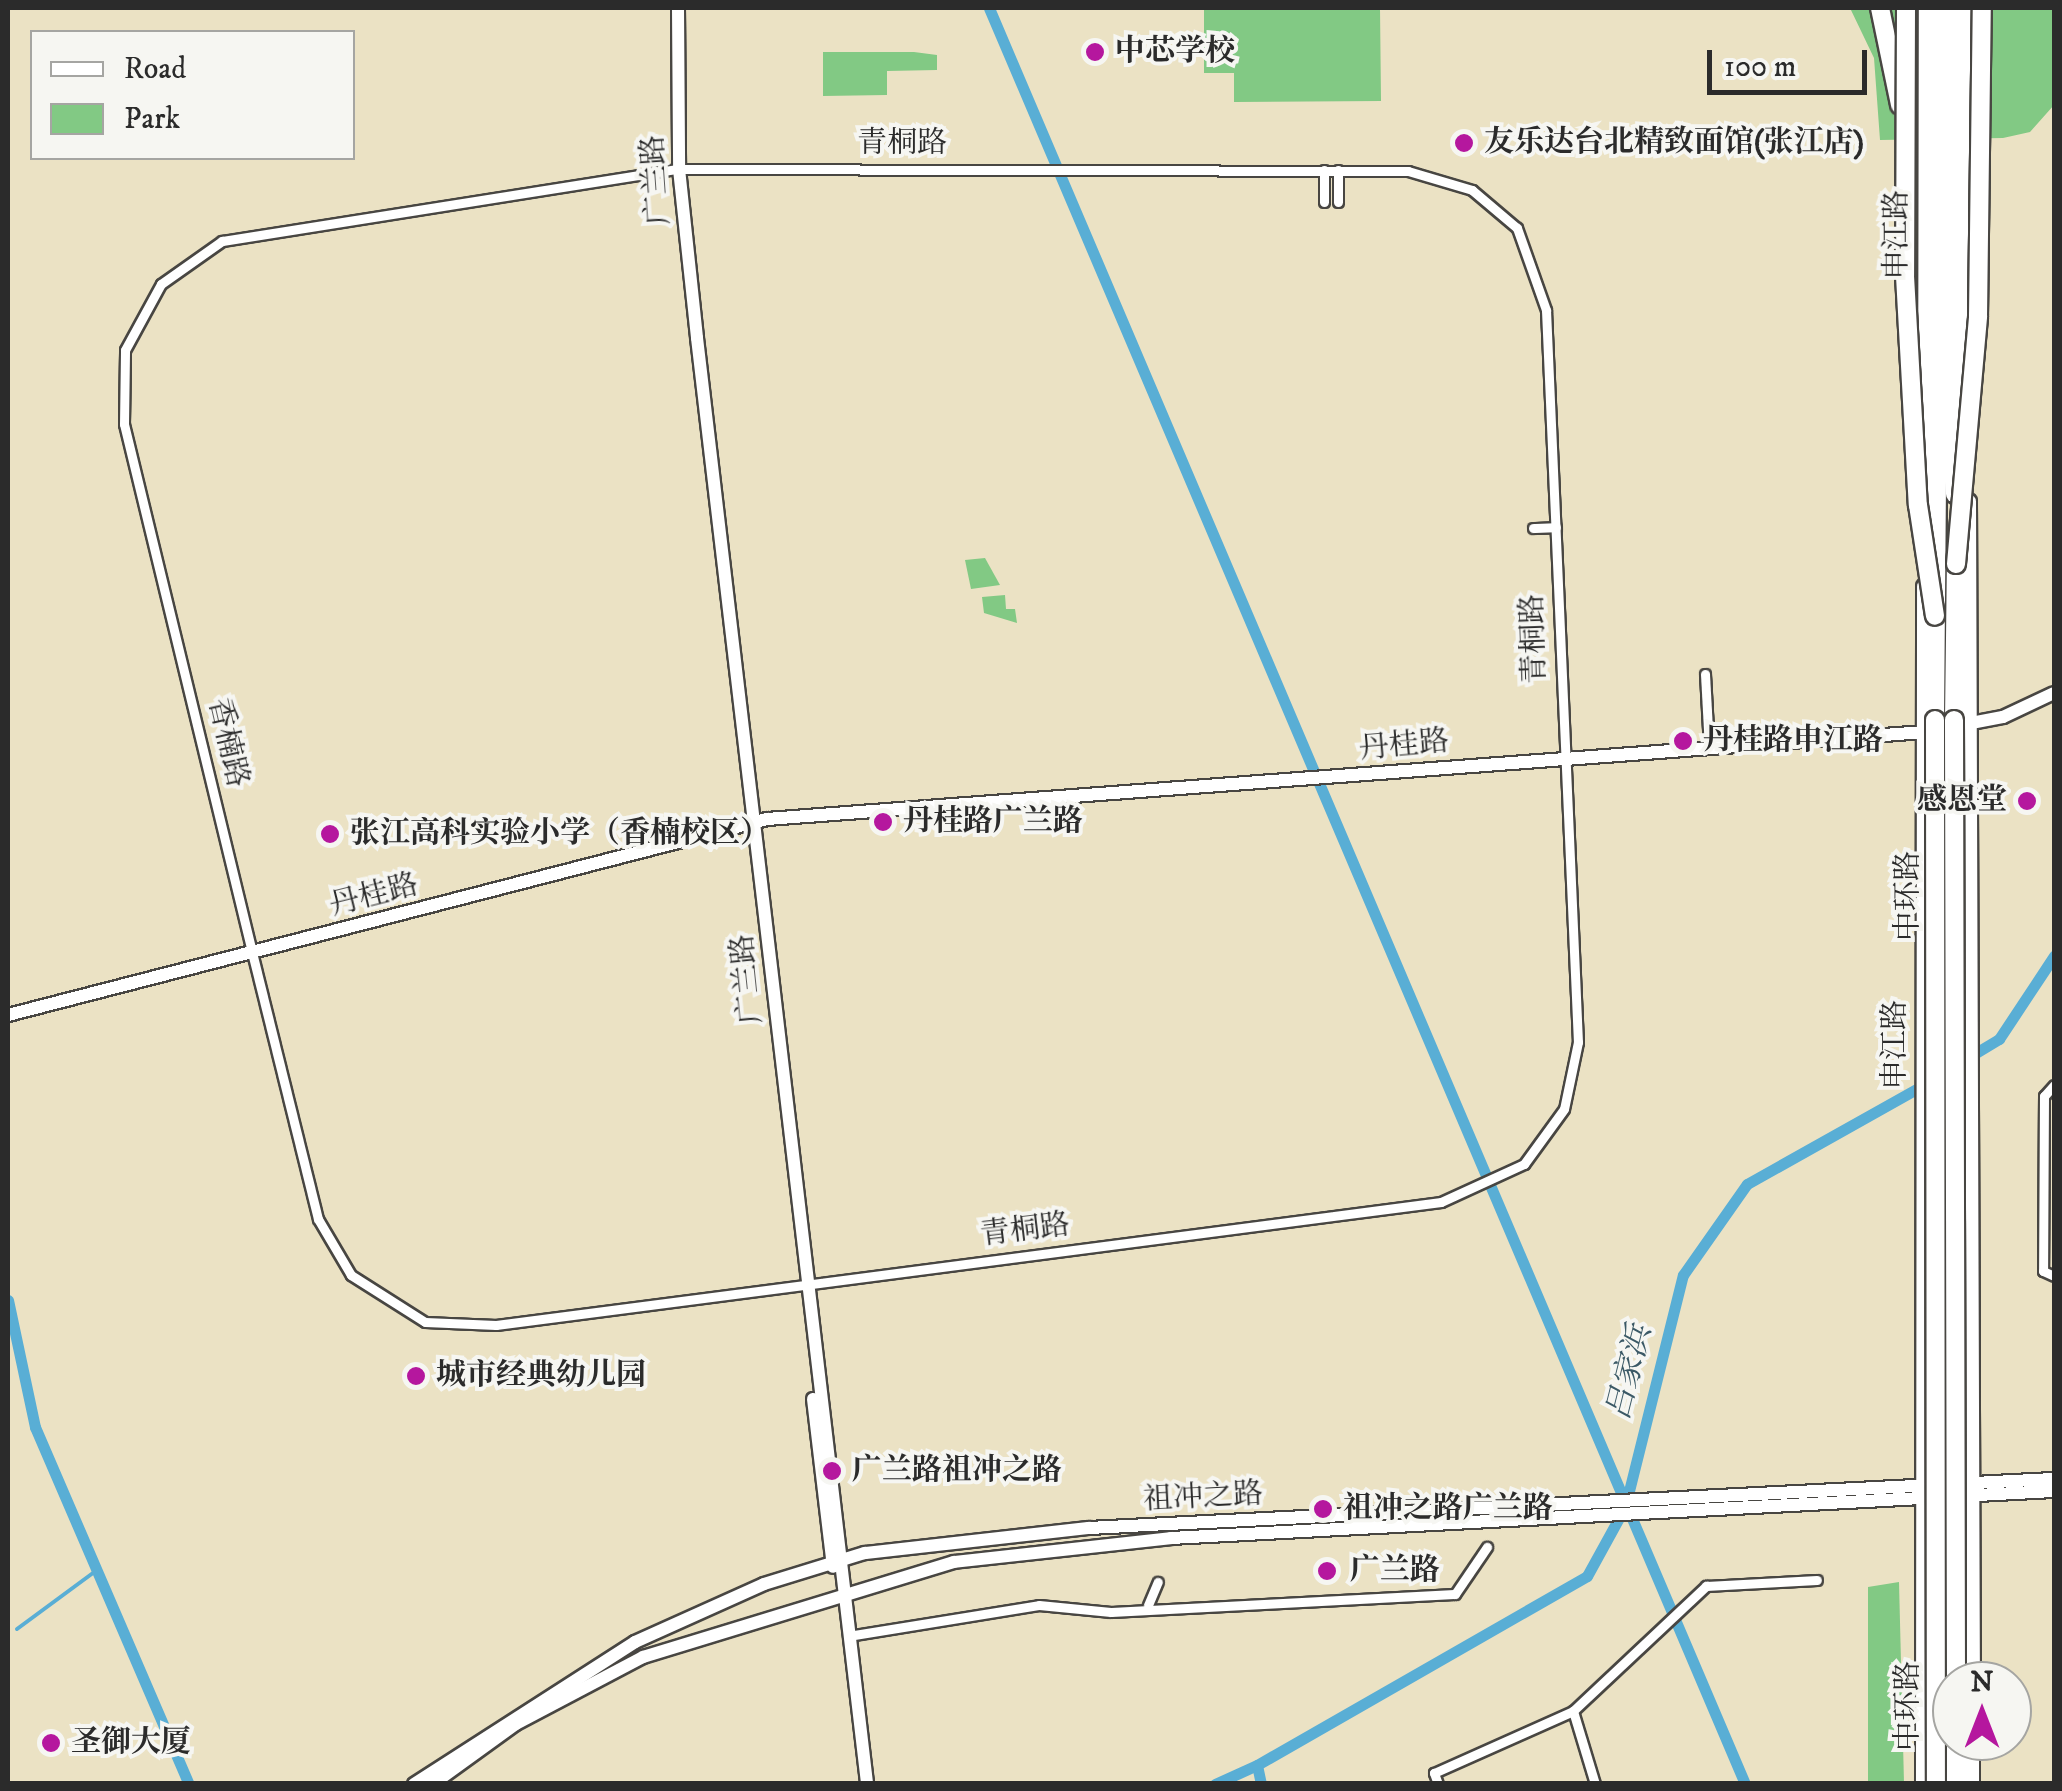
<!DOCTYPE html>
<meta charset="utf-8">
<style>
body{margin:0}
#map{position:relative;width:2062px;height:1791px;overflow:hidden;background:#ebe2c4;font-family:"IM FELL DW Pica","Noto Serif SC",serif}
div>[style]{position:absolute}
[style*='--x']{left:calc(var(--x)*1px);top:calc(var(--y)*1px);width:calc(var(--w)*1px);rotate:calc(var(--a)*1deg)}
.green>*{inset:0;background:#82c984}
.stream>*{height:4px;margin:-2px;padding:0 2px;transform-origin:2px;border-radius:2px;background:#59aed5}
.canal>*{height:11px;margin:-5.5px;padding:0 5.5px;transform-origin:5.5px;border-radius:5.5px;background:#59aed5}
.roads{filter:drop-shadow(2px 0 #484642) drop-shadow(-2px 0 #484642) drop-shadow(0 2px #484642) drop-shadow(0 -2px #484642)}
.street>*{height:9px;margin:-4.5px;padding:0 4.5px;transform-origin:4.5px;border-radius:4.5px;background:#fff}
.secondary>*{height:12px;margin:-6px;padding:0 6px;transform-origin:6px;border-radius:6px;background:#fff}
.primary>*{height:15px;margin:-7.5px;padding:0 7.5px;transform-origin:7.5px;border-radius:7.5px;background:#fff}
.highway>*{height:18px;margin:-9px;padding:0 9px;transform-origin:9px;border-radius:9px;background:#fff}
.bridges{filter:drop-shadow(2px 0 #484642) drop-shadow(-2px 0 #484642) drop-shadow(0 2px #484642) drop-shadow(0 -2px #484642)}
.highway-bridge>*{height:18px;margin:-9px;padding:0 9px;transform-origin:9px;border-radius:9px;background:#fff}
.dots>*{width:28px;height:28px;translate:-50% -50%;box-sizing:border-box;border:5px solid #f6f6f2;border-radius:50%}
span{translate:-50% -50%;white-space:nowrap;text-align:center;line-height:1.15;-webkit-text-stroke:8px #f6f6f2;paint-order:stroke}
.poi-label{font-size:30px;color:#2b2b2b;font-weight:700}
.left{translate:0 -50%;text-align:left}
.right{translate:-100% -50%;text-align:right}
.street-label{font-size:30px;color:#2b2b2b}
.water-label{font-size:32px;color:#3b5966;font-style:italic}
.frame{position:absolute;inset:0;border:10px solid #2b2b2b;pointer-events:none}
.legend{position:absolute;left:30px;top:30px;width:325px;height:130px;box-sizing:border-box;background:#f6f6f2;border:2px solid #a5a5a2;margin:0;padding:12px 18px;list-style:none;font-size:30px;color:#2b2b2b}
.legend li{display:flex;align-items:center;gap:20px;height:50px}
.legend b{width:50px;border:2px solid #a5a5a2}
.north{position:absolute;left:1932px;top:1661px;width:100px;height:100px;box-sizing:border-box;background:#f6f6f2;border:2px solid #a5a5a2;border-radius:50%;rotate:0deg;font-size:28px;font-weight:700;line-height:40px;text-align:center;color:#2b2b2b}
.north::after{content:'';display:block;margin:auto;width:35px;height:45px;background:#b5179e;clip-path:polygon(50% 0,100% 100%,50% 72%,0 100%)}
.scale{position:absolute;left:1707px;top:50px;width:160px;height:45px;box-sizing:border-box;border:5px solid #2b2b2b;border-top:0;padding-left:12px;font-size:30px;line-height:35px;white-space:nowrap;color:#2b2b2b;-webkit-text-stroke:8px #f6f6f2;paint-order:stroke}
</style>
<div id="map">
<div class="green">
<i style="clip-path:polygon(1204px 8px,1380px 8px,1381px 101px,1234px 102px,1234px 73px,1204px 73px)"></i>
<i style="clip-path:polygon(1850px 8px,2054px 8px,2054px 105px,2030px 132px,2003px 138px,1880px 140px,1874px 58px)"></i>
<i style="clip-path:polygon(823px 52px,914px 52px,937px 55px,937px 70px,887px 71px,887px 95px,823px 96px)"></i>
<i style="clip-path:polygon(985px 558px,1000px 585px,971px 589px,965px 560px)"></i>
<i style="clip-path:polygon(1005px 595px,1006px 609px,1015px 609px,1017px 623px,984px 613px,982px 597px)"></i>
<i style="clip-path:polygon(1899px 1582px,1904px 1783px,1868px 1783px,1868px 1587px)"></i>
</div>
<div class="stream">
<i style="--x:17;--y:1629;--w:99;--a:-36.4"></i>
</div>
<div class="canal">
<i style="--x:989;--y:8;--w:1930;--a:66.94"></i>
<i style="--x:1964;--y:1060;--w:41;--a:-31"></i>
<i style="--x:1999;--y:1039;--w:100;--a:-56.5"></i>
<i style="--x:8;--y:1300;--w:130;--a:78"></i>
<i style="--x:35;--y:1427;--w:389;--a:66.7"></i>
<i style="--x:1215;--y:1784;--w:46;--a:-24.3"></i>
<i style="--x:1261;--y:1784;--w:19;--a:-102"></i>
<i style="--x:1257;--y:1765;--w:380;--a:-29.8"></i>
<i style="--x:1587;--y:1576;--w:79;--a:-61.2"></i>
<i style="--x:1625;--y:1507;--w:239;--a:-76"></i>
<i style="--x:1683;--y:1275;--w:111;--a:-54.9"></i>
<i style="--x:1747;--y:1184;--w:206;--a:-29.3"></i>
</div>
<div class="roads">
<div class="street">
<i style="--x:679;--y:169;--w:729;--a:0.16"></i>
<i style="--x:1408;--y:171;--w:67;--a:16.5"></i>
<i style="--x:1472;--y:190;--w:59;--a:40.2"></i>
<i style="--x:1517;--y:228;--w:87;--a:70.5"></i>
<i style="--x:1546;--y:310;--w:733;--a:87.5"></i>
<i style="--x:1578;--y:1042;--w:68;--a:101.8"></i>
<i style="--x:1564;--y:1109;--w:68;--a:126"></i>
<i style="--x:1524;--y:1164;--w:91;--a:155.4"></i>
<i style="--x:1441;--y:1202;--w:953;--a:172.58"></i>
<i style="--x:496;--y:1325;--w:71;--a:-177.6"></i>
<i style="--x:425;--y:1322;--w:88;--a:-147.6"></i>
<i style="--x:351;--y:1275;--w:65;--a:-120.5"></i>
<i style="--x:318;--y:1219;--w:275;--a:-103.9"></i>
<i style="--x:252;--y:952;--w:543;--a:-103.63"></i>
<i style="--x:124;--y:424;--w:74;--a:-89.2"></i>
<i style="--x:125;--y:350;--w:75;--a:-61.4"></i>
<i style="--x:161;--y:284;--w:75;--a:-35.2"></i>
<i style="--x:222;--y:241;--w:463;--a:-9"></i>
<i style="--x:1324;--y:170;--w:32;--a:90"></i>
<i style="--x:1338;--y:170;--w:32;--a:90"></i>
<i style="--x:1533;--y:528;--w:23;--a:-2"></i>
<i style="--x:1705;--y:674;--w:73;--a:86.9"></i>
<i style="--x:2054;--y:1085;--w:15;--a:132"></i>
<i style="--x:2044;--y:1096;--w:175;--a:90.3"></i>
<i style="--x:2043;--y:1271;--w:12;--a:24"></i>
<i style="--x:1148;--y:1605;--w:25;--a:-67"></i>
<i style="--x:848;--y:1636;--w:193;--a:-9.2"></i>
<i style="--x:1039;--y:1605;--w:72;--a:5.6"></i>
<i style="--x:1111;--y:1612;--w:344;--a:-3"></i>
<i style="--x:1455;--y:1594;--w:57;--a:-55.8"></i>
<i style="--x:1573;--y:1711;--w:76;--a:73.2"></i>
<i style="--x:1438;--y:1784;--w:12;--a:-110"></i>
<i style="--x:1434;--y:1773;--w:152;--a:-24"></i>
<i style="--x:1573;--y:1711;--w:183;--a:-43.2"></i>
<i style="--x:1706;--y:1586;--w:111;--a:-3.1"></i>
</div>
<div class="secondary">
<i style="--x:678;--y:8;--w:161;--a:89.6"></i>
<i style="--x:679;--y:169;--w:170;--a:83.9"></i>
<i style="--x:697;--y:338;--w:1456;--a:83.29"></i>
<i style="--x:8;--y:1015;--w:784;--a:-14.48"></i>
<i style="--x:767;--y:819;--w:1160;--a:-4.3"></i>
<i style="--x:1924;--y:732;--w:80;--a:-10.8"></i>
<i style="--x:2003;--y:717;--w:56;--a:-25.2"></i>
<i style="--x:813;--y:1399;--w:169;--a:83.2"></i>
<i style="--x:414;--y:1784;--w:263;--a:-32.7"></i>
<i style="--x:635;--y:1642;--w:141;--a:-24.2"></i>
<i style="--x:764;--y:1584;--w:106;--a:-17.1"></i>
<i style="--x:865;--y:1553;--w:225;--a:-6.4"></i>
<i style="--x:1089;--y:1528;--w:966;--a:-2.91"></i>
<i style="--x:433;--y:1784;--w:102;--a:-35.9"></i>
<i style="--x:516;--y:1724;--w:144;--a:-27.8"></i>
<i style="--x:643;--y:1657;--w:325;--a:-17"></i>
<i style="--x:954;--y:1562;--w:218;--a:-6.3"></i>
<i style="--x:1171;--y:1538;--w:884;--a:-3.05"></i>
</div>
<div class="primary">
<i style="--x:1969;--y:343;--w:335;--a:-90"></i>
<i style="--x:1925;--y:488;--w:480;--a:-89.9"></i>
<i style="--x:1968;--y:501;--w:1180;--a:89.81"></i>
<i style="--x:1923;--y:1784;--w:1198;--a:-89.95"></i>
<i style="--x:1971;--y:1784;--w:43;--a:-90"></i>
</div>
<div class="highway">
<i style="--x:1880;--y:8;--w:99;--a:78.3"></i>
<i style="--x:1955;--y:8;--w:486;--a:90"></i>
<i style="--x:1935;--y:720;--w:712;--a:-89.52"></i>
<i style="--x:1954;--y:720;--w:170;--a:-89.3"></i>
<i style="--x:1956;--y:1741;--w:43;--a:90"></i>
</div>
</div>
<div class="bridges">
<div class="highway-bridge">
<i style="--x:1906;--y:8;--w:268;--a:90.2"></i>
<i style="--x:1905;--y:276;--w:229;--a:86.8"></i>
<i style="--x:1918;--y:505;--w:112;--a:81.3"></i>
<i style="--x:1956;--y:564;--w:249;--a:-84.9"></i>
<i style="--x:1978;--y:316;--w:308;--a:-89.3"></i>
<i style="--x:1935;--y:720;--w:1064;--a:89.95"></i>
<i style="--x:1954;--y:720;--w:961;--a:89.88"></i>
</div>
</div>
<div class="dots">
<i style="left:1095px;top:52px;background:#b5179e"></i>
<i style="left:1464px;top:143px;background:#b5179e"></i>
<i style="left:1683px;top:741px;background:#b5179e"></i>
<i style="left:2027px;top:801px;background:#b5179e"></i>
<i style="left:883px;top:822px;background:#b5179e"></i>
<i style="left:330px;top:834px;background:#b5179e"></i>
<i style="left:416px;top:1376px;background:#b5179e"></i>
<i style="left:832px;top:1471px;background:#b5179e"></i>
<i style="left:1323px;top:1509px;background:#b5179e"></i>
<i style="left:1327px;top:1571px;background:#b5179e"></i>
<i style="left:51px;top:1743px;background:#b5179e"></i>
</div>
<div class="poi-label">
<span class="left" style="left:1115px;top:52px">中芯学校</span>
<span class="left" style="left:1484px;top:143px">友乐达台北精致面馆(张江店)</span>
<span class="left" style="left:1703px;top:741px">丹桂路申江路</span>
<span class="right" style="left:2007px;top:801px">感恩堂</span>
<span class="left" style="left:903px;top:822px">丹桂路广兰路</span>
<span class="left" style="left:350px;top:834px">张江高科实验小学（香楠校区）</span>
<span class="left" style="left:436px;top:1376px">城市经典幼儿园</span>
<span class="left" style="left:852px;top:1471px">广兰路祖冲之路</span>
<span class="left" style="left:1343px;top:1509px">祖冲之路广兰路</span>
<span class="left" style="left:1350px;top:1571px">广兰路</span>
<span class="left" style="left:71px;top:1743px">圣御大厦</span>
</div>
<div class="street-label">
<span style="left:902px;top:144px">青桐路</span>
<span style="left:657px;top:180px;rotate:-94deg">广兰路</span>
<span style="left:1898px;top:235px;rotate:-90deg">申江路</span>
<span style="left:1535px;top:639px;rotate:-92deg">青桐路</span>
<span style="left:227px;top:743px;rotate:77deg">香楠路</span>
<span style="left:1404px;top:746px;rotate:-5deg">丹桂路</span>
<span style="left:374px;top:896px;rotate:-14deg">丹桂路</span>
<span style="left:1909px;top:896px;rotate:-90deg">中环路</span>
<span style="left:748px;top:979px;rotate:-96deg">广兰路</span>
<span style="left:1896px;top:1045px;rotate:-90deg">申江路</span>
<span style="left:1025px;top:1231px;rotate:-7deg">青桐路</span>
<span style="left:1203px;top:1498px;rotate:-3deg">祖冲之路</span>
<span style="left:1909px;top:1706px;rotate:-90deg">中环路</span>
</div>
<div class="water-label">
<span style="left:1630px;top:1373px;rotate:-76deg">吕家浜</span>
</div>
<div class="frame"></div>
<ul class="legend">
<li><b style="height:12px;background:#fff"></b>Road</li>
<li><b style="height:28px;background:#82c984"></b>Park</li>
</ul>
<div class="north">N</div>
<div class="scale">100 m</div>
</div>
